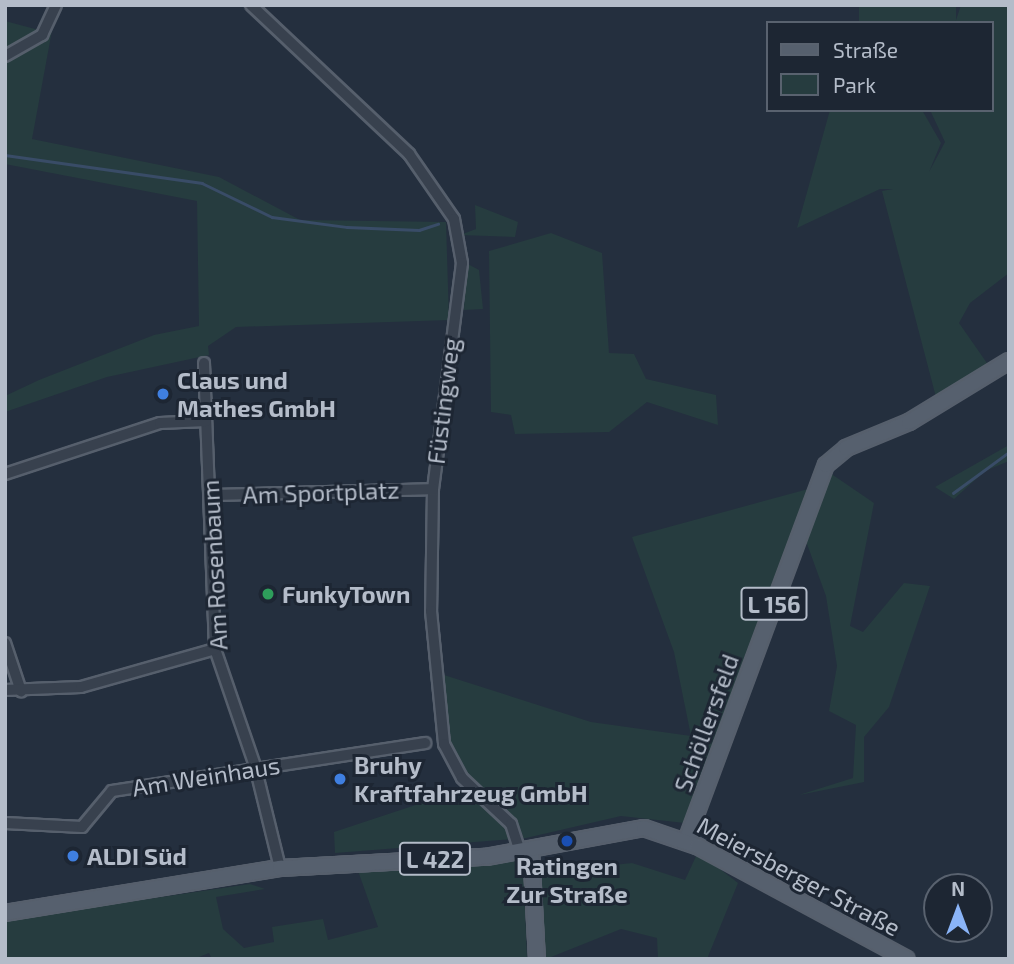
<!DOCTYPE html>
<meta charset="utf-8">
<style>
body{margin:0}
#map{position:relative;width:1014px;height:964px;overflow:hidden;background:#242f3e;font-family:"Exo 2",sans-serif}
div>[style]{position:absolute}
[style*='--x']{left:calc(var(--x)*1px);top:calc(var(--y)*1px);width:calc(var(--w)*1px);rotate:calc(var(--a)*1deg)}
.green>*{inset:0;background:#263c3f;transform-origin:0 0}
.stream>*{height:2.5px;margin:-1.25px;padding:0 1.25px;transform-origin:1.25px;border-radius:1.25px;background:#394c67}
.roads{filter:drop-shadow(2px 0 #565f6c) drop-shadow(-2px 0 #565f6c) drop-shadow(0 2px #565f6c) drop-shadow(0 -2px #565f6c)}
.minor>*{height:10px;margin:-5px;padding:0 5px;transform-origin:5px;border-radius:5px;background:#38414e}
.major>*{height:14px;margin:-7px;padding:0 7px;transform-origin:7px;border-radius:7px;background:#56606e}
.dots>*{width:19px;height:19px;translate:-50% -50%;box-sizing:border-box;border:4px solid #1d2633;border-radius:50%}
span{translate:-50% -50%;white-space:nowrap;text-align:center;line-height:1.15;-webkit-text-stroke:6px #1d2633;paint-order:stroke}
.shield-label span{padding:2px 5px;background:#1d2633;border:2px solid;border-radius:5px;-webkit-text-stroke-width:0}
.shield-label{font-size:23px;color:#b4bcc9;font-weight:700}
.poi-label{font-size:24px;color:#b4bcc9;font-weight:700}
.left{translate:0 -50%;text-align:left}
.street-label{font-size:24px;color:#b4bcc9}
.frame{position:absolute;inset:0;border:7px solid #b4bcc9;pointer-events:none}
.legend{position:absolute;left:766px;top:21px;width:228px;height:91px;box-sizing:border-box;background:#1d2633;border:2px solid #59626f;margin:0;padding:9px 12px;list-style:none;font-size:21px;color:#b4bcc9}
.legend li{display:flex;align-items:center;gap:14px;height:35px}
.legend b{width:35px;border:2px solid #59626f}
.north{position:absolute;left:923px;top:873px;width:70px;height:70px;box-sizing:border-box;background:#1d2633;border:2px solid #59626f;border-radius:50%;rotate:0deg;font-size:19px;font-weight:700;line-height:28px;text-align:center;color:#b4bcc9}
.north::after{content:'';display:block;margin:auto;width:24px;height:32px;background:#8ab4f8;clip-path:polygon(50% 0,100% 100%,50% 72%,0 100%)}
</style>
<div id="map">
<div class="green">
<i style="left:859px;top:5px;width:97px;height:19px"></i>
<i style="clip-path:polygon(961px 5px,1009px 5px,1009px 273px,970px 303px,959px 323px,989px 366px,937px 401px,882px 191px,893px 189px,880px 189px,797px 228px,830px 110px,922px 110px,941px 143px,929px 172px,945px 142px,930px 110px,991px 110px,991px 23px,955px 23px)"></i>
<i style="clip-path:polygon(5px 21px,35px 29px,41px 31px,5px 51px)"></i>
<i style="clip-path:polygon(53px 25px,32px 139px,219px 177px,300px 220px,446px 222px,449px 320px,236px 327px,208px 346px,209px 355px,107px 377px,5px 412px,5px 396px,39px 380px,154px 335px,199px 326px,197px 201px,5px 164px,5px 59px,33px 46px)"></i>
<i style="clip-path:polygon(475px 205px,518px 222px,515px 237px,460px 235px,476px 229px)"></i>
<i style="clip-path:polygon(551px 233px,602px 253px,609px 353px,634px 354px,646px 379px,716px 395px,718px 425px,647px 402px,609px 432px,515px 434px,511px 415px,491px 412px,489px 251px)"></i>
<i style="clip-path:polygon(466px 263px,479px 270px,483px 309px,464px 310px)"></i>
<i style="clip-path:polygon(1009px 445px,1009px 461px,985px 471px,954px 499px,935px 487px)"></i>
<i style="clip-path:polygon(827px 471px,874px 503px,850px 626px,863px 632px,904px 583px,930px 586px,889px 707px,864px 737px,864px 782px,799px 795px,853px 778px,856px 725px,829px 711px,837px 666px,826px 596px,803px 533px)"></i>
<i style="clip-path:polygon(812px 488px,685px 823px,621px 816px,526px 838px,335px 853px,334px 832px,473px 786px,449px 744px,444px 675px,591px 722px,691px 736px,674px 652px,632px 537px)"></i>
<i style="clip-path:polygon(698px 852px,738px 883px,707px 959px,658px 959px,657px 938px,621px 929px,546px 959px,540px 873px,632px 863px,685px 880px)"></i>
<i style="clip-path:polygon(517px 858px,523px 860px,527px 959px,212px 959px,209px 953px,194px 959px,5px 959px,5px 920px,250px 884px,265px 889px,216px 897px,223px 929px,244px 948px,274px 942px,272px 927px,323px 919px,328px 940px,378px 927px,357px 868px)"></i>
</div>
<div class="stream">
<i style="--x:5;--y:155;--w:199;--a:8.1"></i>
<i style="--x:202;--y:183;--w:78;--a:25.9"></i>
<i style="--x:272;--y:217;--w:76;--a:7.6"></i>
<i style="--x:347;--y:227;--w:72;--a:2.4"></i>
<i style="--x:419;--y:230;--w:20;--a:-18"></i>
<i style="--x:953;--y:493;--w:69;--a:-36.2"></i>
</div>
<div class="roads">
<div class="minor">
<i style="--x:251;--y:5;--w:217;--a:43.3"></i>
<i style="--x:409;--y:154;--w:79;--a:55.3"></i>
<i style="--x:454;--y:219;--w:45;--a:79.7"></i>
<i style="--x:462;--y:263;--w:228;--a:97.3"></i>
<i style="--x:433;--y:489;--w:122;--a:90.9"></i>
<i style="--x:431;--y:611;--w:134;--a:84.4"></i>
<i style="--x:444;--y:744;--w:38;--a:62"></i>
<i style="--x:462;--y:778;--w:67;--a:43.2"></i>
<i style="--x:511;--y:824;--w:29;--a:72"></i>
<i style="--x:5;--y:56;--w:43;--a:-29.6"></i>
<i style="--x:42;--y:35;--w:33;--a:-65"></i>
<i style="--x:204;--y:363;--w:286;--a:87.8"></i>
<i style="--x:215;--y:649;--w:124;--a:71.1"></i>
<i style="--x:255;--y:766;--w:105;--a:76.2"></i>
<i style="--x:5;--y:474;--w:163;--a:-18.2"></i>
<i style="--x:160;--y:423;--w:46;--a:-2.5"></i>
<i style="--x:210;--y:495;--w:223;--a:-1.5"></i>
<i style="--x:5;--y:643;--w:51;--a:71.6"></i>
<i style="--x:5;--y:690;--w:76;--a:-2.3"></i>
<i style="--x:81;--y:687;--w:139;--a:-15.8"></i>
<i style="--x:5;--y:823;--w:77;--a:3"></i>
<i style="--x:82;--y:827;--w:47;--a:-50.2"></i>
<i style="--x:112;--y:791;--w:317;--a:-8.7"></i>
</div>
<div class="major">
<i style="--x:686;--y:841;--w:401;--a:-69.6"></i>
<i style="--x:826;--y:465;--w:26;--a:-40"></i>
<i style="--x:846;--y:448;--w:68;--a:-22.4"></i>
<i style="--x:909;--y:422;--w:117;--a:-31.4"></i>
<i style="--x:531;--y:849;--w:110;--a:86.9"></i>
<i style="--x:5;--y:913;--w:279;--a:-9.3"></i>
<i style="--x:280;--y:868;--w:206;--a:-3.1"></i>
<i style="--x:486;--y:857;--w:161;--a:-10.4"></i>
<i style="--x:644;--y:828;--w:56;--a:18.8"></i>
<i style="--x:697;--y:846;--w:238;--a:28.3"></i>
</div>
</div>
<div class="dots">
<i style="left:163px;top:394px;background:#3f7fe0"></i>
<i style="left:268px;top:594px;background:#2e9e5b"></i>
<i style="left:340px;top:779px;background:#3f7fe0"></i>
<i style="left:567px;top:841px;background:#1a4fb4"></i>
<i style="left:73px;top:856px;background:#3f7fe0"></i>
</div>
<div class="shield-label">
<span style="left:774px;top:604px">L 156</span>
<span style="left:435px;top:859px">L 422</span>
</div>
<div class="poi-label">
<span class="left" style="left:177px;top:394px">Claus und<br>Mathes GmbH</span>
<span class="left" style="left:282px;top:594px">FunkyTown</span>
<span class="left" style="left:354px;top:779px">Bruhy<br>Kraftfahrzeug GmbH</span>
<span class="left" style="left:87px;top:856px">ALDI Süd</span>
<span style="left:567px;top:880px">Ratingen<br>Zur Straße</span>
</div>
<div class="street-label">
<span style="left:443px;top:401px;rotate:-83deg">Füstingweg</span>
<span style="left:321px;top:492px;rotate:-2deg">Am Sportplatz</span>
<span style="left:214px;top:565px;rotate:-93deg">Am Rosenbaum</span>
<span style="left:706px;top:723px;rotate:-70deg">Schöllersfeld</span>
<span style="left:206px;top:776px;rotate:-9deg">Am Weinhaus</span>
<span style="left:799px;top:876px;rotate:28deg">Meiersberger Straße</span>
</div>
<div class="frame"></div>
<ul class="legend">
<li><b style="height:9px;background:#56606e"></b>Straße</li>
<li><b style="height:19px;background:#263c3f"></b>Park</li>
</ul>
<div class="north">N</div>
</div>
